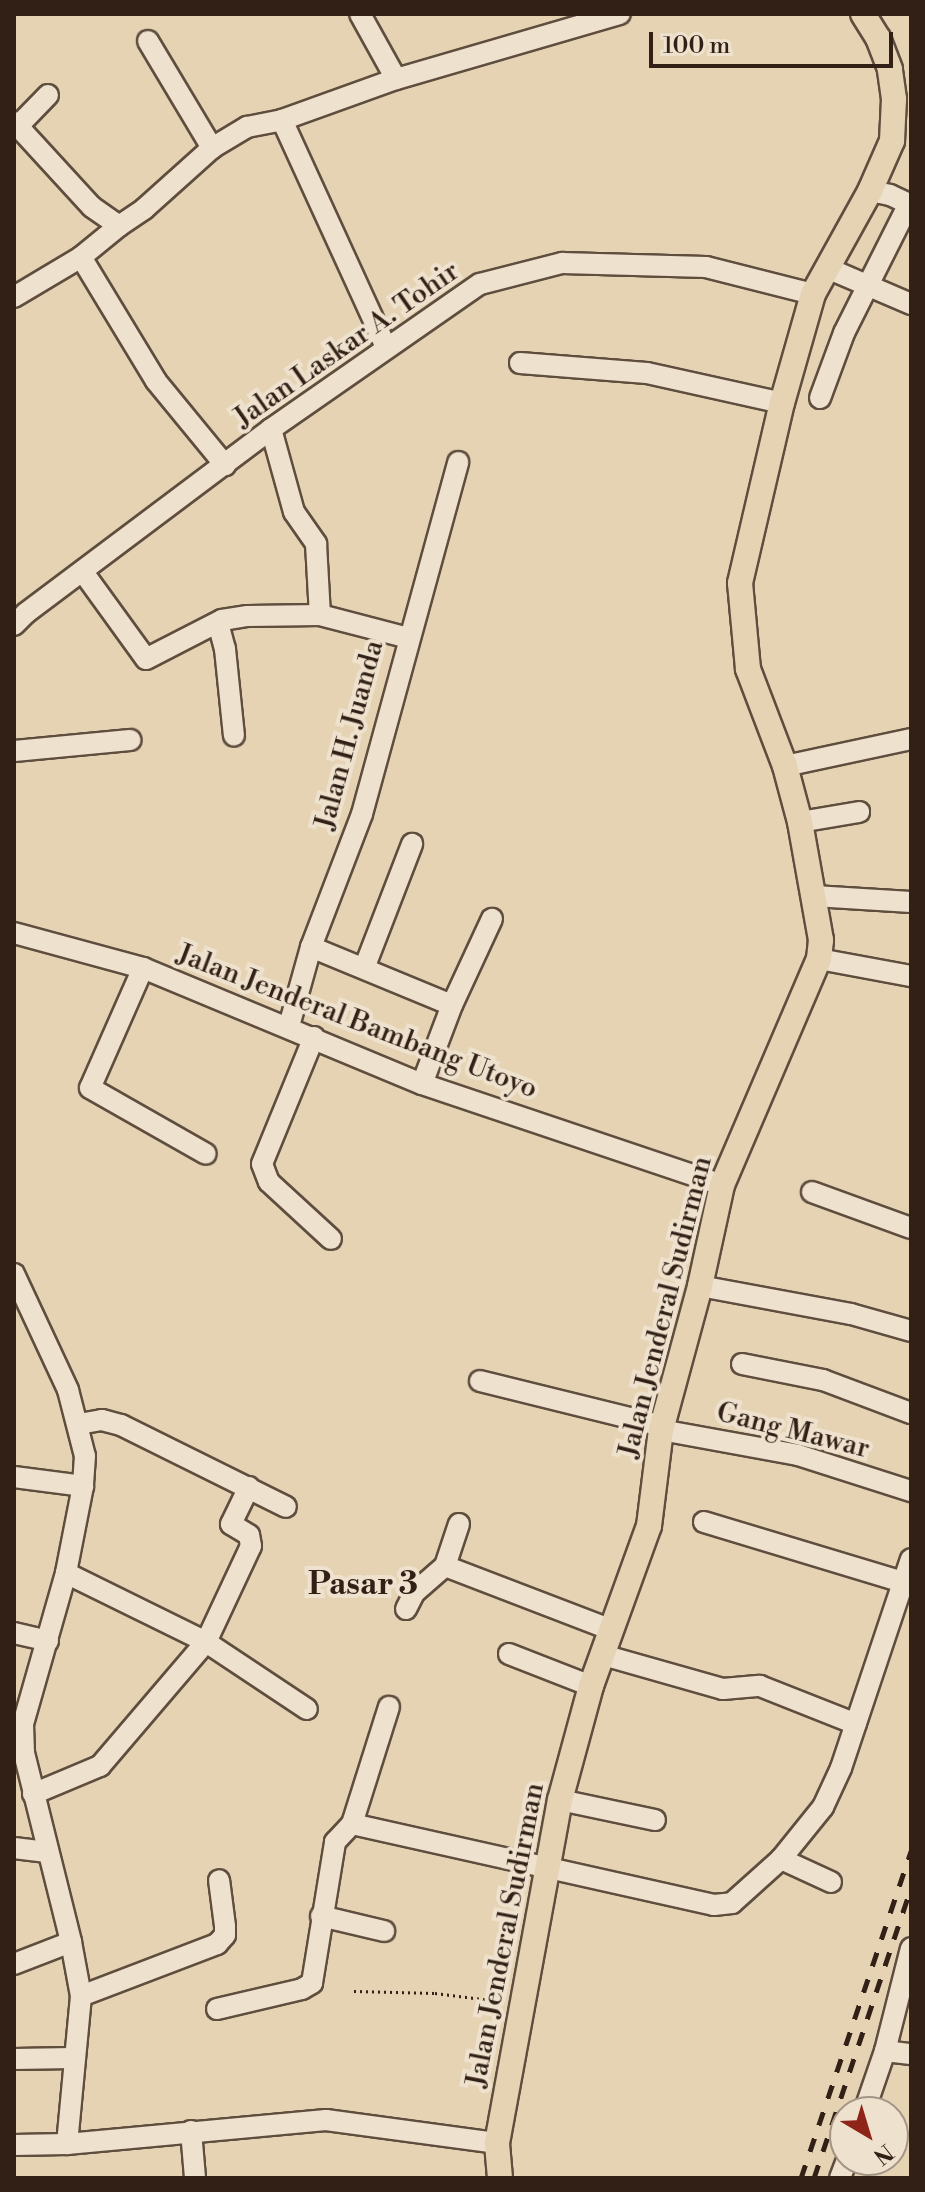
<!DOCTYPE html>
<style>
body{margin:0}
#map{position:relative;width:925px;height:2192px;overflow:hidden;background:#e5d3b4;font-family:"Libre Bodoni",serif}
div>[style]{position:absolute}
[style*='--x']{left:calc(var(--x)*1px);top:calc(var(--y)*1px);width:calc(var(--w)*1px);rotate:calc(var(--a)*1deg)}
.path>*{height:3px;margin-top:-1.5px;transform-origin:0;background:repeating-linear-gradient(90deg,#322017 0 2px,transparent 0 6px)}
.roads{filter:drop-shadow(2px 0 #5f4d3e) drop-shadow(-2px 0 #5f4d3e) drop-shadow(0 2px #5f4d3e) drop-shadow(0 -2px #5f4d3e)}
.minor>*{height:20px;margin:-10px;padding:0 10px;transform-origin:10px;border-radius:10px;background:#eee2ce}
.major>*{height:24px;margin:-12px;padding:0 12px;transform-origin:12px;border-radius:12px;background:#e5d3b4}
.rail>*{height:5px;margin-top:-2.5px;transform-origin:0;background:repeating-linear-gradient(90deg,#322017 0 14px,transparent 0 28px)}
span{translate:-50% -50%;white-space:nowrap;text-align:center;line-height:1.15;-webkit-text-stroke:8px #eee2ce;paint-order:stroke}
.street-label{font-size:28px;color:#322017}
.quarter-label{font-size:32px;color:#322017;font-weight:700}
.frame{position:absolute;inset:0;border:16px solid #322017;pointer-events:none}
.north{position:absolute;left:829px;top:2096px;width:80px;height:80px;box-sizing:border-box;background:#eee2ce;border:2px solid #a39485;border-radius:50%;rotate:142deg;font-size:22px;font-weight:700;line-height:32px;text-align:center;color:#322017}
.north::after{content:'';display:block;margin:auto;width:28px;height:36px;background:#8f2418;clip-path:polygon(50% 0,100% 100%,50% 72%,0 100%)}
.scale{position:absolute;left:649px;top:32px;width:244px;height:36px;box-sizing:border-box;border:4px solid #322017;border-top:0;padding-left:10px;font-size:24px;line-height:28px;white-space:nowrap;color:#322017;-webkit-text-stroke:6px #eee2ce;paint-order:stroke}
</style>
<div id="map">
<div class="path">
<i style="--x:354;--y:1991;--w:81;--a:1.4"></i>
<i style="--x:435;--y:1993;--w:71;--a:7.3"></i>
</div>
<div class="roads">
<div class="minor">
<i style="--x:360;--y:14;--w:74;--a:61"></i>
<i style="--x:148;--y:41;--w:125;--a:59.1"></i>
<i style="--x:282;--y:120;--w:250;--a:65.4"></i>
<i style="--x:14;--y:122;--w:115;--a:47.5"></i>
<i style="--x:92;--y:207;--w:33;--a:35"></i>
<i style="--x:119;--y:226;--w:30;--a:-34"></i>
<i style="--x:144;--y:209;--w:91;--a:-41.9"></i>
<i style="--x:212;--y:148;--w:41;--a:-31"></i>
<i style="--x:247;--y:127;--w:36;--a:-11"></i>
<i style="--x:282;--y:120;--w:121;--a:-19.8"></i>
<i style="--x:396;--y:79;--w:233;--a:-16.2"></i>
<i style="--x:18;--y:126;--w:43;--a:-45.9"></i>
<i style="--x:870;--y:191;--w:20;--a:11"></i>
<i style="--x:890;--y:195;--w:23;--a:25"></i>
<i style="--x:81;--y:257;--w:145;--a:58.8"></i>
<i style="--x:156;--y:381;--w:109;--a:50.6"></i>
<i style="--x:827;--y:268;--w:91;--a:23.2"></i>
<i style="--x:14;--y:297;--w:78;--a:-30.8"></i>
<i style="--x:81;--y:257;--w:49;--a:-39.2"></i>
<i style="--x:520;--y:363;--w:127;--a:4.5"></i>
<i style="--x:647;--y:373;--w:138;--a:12.5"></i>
<i style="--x:820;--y:398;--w:69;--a:-69.7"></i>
<i style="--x:844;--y:333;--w:144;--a:-63.3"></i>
<i style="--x:271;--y:429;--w:86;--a:74.5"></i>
<i style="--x:294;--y:512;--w:39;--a:55"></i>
<i style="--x:316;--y:544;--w:71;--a:86.8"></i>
<i style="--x:83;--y:572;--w:107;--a:54.1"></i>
<i style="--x:146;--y:659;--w:85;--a:-27.2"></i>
<i style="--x:222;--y:620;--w:26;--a:-9"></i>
<i style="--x:248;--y:616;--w:72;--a:-0.8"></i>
<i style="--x:320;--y:615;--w:91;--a:14.6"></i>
<i style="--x:218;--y:623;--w:27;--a:75"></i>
<i style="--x:225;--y:649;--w:87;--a:84.1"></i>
<i style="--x:14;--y:625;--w:17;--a:-45"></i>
<i style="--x:26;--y:613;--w:306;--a:-36.9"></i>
<i style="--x:271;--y:429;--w:254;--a:-34.8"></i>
<i style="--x:480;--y:284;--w:85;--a:-14.4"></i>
<i style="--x:562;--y:263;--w:144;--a:1.6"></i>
<i style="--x:706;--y:267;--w:110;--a:14.2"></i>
<i style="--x:14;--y:751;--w:117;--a:-5.4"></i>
<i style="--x:785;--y:766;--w:129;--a:-12.1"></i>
<i style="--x:800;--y:822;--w:60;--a:-9.6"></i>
<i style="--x:814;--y:896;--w:97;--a:3.5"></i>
<i style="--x:14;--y:933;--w:134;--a:15.2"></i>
<i style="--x:143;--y:968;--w:302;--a:22.6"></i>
<i style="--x:422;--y:1084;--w:317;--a:18.6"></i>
<i style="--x:311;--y:947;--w:152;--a:22.4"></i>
<i style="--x:819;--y:959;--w:94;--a:10.5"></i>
<i style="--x:365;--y:966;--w:131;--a:-68.9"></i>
<i style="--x:143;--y:968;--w:131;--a:113.8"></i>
<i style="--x:90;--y:1088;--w:133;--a:29.6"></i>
<i style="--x:289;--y:1026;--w:82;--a:-74.4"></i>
<i style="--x:311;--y:947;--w:142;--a:-69"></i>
<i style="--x:362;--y:814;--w:365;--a:-74.7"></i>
<i style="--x:314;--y:1037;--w:137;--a:112.3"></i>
<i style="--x:262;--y:1164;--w:19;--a:69"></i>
<i style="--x:269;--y:1182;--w:84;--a:42.6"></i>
<i style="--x:422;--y:1084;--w:85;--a:-69.2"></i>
<i style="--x:452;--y:1005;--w:95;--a:-65.1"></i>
<i style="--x:812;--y:1192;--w:105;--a:20"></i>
<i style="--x:14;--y:1274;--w:128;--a:65"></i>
<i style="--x:68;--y:1390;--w:68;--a:75.6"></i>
<i style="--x:85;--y:1456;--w:30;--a:94"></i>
<i style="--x:83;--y:1486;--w:89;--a:101.1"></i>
<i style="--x:66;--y:1573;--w:157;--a:105.9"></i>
<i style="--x:23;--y:1724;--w:29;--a:88"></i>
<i style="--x:24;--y:1753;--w:195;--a:76"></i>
<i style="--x:71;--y:1942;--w:55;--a:79.5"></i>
<i style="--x:81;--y:1996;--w:149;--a:95.4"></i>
<i style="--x:700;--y:1286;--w:154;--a:10.5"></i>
<i style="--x:851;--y:1314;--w:62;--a:15.8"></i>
<i style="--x:742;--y:1364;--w:83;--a:11.2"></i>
<i style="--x:823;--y:1380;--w:94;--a:20.6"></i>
<i style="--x:480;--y:1381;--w:187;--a:13.9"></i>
<i style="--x:79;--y:1424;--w:23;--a:-10"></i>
<i style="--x:102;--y:1420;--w:20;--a:15"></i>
<i style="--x:121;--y:1425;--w:184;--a:26.4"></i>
<i style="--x:661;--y:1430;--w:139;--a:10.3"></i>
<i style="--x:798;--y:1455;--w:119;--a:17.7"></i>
<i style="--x:14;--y:1477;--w:70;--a:7.4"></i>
<i style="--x:704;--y:1522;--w:208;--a:16.8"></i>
<i style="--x:459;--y:1524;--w:44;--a:108.4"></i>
<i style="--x:445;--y:1566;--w:179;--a:21"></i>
<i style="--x:66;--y:1573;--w:156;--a:26.2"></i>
<i style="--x:206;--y:1642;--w:121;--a:33.6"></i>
<i style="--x:406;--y:1609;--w:18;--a:-63"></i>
<i style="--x:414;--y:1593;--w:41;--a:-41.1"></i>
<i style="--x:14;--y:1633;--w:35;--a:13"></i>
<i style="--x:509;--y:1654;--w:88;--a:21.3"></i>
<i style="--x:603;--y:1655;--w:125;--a:15.8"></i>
<i style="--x:723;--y:1689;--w:37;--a:-5"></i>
<i style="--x:760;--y:1686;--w:103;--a:21.6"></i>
<i style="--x:33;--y:1794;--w:73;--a:-22.7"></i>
<i style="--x:100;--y:1766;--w:163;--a:-49.5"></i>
<i style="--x:206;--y:1642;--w:106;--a:-64.9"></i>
<i style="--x:251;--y:1546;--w:11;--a:-100"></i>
<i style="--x:249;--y:1535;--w:21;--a:-149"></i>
<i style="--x:231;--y:1524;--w:41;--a:-64.1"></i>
<i style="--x:560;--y:1800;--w:97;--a:11.9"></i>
<i style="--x:352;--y:1824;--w:371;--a:12.6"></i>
<i style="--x:714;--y:1905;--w:18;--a:-6"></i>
<i style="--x:732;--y:1903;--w:66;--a:-41.9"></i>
<i style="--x:781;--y:1859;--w:67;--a:-51.1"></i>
<i style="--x:823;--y:1807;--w:43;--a:-65.2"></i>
<i style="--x:841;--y:1768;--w:220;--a:-71.5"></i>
<i style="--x:14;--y:1848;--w:33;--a:7"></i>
<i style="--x:781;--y:1859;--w:55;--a:24.7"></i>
<i style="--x:321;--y:1916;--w:65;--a:13.4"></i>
<i style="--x:14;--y:1964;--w:61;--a:-21.1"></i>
<i style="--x:81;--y:1996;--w:146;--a:-20.9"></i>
<i style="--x:217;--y:1944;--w:12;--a:-48"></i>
<i style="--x:225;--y:1935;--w:9;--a:-90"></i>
<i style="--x:225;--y:1926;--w:46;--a:-97.4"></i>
<i style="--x:217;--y:2009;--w:87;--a:-13.2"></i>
<i style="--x:302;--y:1989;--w:12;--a:-31"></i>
<i style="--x:312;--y:1983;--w:143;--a:-80.7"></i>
<i style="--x:335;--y:1842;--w:25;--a:-47"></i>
<i style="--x:352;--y:1824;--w:123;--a:-72.5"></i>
<i style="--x:885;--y:2051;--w:26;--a:7"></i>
<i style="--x:14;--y:2059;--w:59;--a:-1"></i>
<i style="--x:864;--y:2112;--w:65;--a:-71"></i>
<i style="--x:885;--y:2051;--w:106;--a:-75.8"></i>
<i style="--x:191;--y:2131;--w:47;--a:85.1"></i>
<i style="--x:14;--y:2145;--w:53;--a:-1.1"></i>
<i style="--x:67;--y:2144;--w:260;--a:-5.3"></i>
<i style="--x:326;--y:2120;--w:173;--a:7.7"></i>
<i style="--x:840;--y:2178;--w:19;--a:-69"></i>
</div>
<div class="major">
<i style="--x:500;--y:2178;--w:35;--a:-95"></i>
<i style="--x:497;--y:2143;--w:349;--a:-79.6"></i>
<i style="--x:560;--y:1800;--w:118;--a:-74.8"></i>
<i style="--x:591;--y:1686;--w:170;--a:-70.1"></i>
<i style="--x:649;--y:1526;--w:97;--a:-82.9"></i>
<i style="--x:661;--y:1430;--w:149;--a:-74.8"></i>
<i style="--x:700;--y:1286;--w:103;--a:-77.7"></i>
<i style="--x:722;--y:1185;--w:246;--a:-66.8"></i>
<i style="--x:819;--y:959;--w:19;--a:-84"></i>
<i style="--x:821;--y:940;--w:120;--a:-100.1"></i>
<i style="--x:800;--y:822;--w:58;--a:-105"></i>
<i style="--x:785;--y:766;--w:104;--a:-110.9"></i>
<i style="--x:748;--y:669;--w:86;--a:-95.3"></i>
<i style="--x:740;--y:583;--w:185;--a:-76.9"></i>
<i style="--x:782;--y:403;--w:113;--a:-74.1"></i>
<i style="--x:813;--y:294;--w:118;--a:-61"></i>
<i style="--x:870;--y:191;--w:55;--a:-66.3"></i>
<i style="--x:892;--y:141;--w:42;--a:-87.3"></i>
<i style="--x:894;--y:99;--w:30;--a:-98"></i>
<i style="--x:890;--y:69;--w:33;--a:-111"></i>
<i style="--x:878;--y:38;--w:28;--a:-122"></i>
</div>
</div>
<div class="rail">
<i style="--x:801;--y:2178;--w:345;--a:-71.4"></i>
<i style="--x:814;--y:2178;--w:306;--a:-71.5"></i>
</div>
<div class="street-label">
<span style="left:347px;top:345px;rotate:-35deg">Jalan Laskar A. Tohir</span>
<span style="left:350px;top:735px;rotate:-75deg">Jalan H. Juanda</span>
<span style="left:357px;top:1022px;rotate:21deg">Jalan Jenderal Bambang Utoyo</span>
<span style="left:666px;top:1307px;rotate:-76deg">Jalan Jenderal Sudirman</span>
<span style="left:793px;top:1431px;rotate:14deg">Gang Mawar</span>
<span style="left:506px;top:1935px;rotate:-79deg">Jalan Jenderal Sudirman</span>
</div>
<div class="quarter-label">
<span style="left:363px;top:1584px">Pasar 3</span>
</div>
<div class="frame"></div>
<div class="north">N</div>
<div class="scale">100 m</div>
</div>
